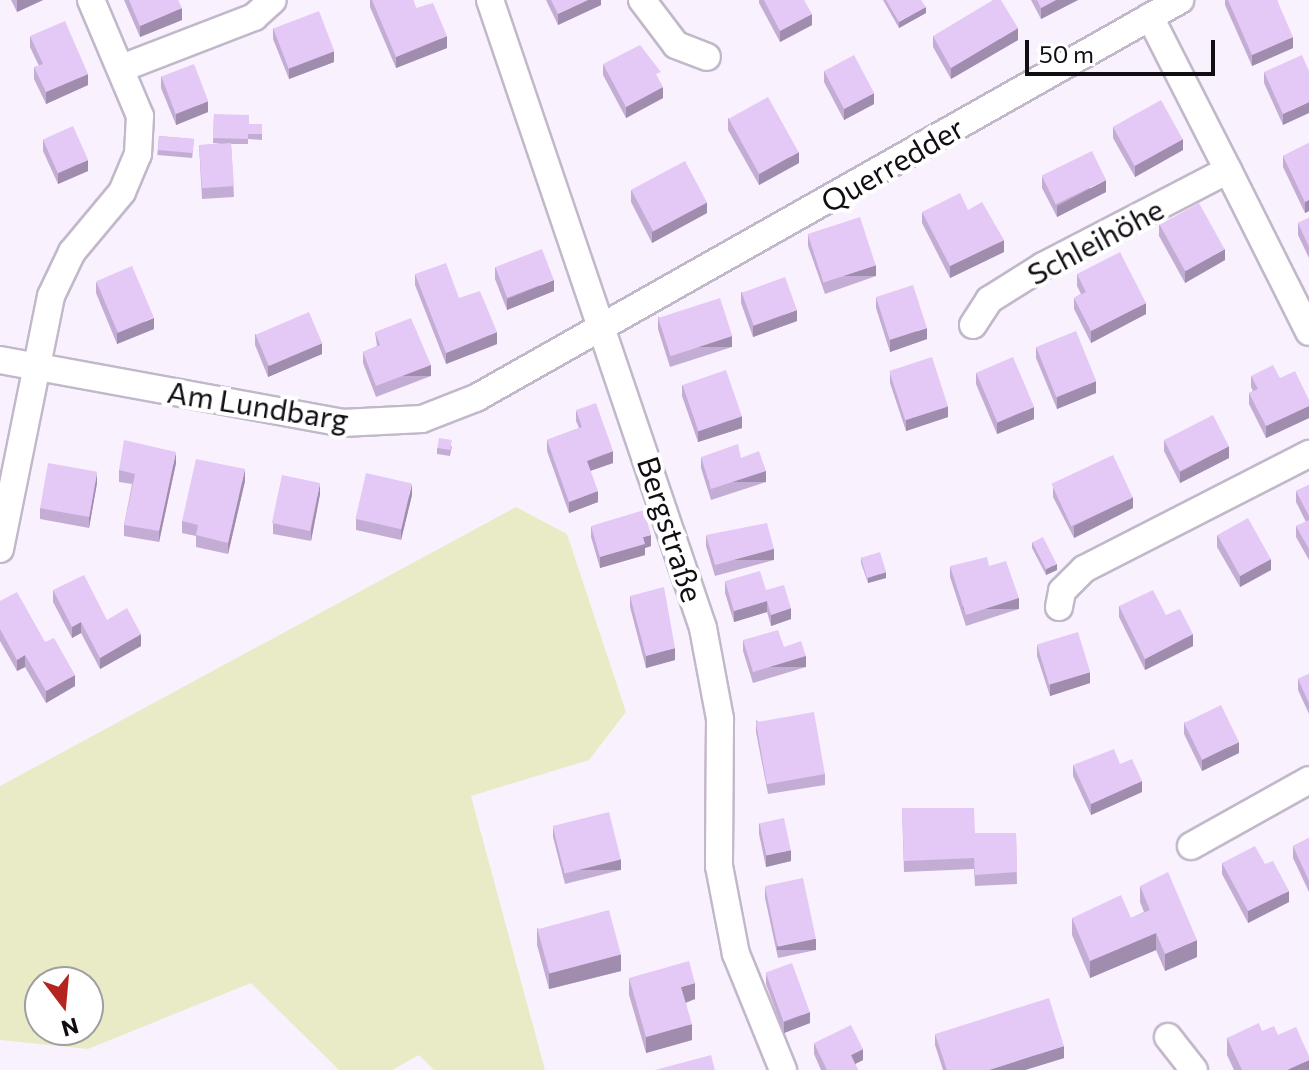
<!DOCTYPE html>
<meta charset="utf-8">
<style>
body{margin:0}
#map{position:relative;width:1309px;height:1070px;overflow:hidden;background:#f9f2fe;font-family:Commissioner,sans-serif}
div>[style]{position:absolute}
[style*='--x']{left:calc(var(--x)*1px);top:calc(var(--y)*1px);width:calc(var(--w)*1px);rotate:calc(var(--a)*1deg)}
.green>*{inset:0;background:#e8ebc6}
.roads{filter:drop-shadow(2px 0 #c2b8ca) drop-shadow(-2px 0 #c2b8ca) drop-shadow(0 2px #c2b8ca) drop-shadow(0 -2px #c2b8ca)}
.minor>*{height:26px;margin:-13px;padding:0 13px;transform-origin:13px;border-radius:13px;background:#fff}
.wall>*{inset:0;background:#c4add4;transform-origin:0 0}
.shaded-wall>*{inset:0;background:#a08dad;transform-origin:0 0}
.building>*{inset:0;background:#e4c9f7;transform-origin:0 0}
span{translate:-50% -50%;white-space:nowrap;text-align:center;line-height:1.15;-webkit-text-stroke:8px #fff;paint-order:stroke}
.street-label{font-size:30px;color:#110d13}
.north{position:absolute;left:24px;top:966px;width:80px;height:80px;box-sizing:border-box;background:#fff;border:2px solid #a09ea1;border-radius:50%;rotate:164deg;font-size:22px;font-weight:700;line-height:32px;text-align:center;color:#110d13}
.north::after{content:'';display:block;margin:auto;width:28px;height:36px;background:#b4251f;clip-path:polygon(50% 0,100% 100%,50% 72%,0 100%)}
.scale{position:absolute;left:1025px;top:40px;width:190px;height:36px;box-sizing:border-box;border:4px solid #110d13;border-top:0;padding-left:10px;font-size:24px;line-height:28px;white-space:nowrap;color:#110d13;-webkit-text-stroke:6px #fff;paint-order:stroke}
</style>
<div id="map">
<div class="green">
<i style="clip-path:polygon(evenodd,516px 507px,567px 534px,626px 712px,589px 760px,471px 796px,545px 1070px,434px 1070px,419px 1055px,392px 1070px,339px 1070px,251px 983px,88px 1049px,0 1040px,0 786px,516px 507px,88px 982px,88px 1030px,40px 1030px,40px 982px,88px 982px)"></i>
</div>
<div class="roads">
<div class="minor">
<i style="--x:490;--y:0;--w:663;--a:71.26"></i>
<i style="--x:703;--y:628;--w:93;--a:79.4"></i>
<i style="--x:720;--y:719;--w:147;--a:90.4"></i>
<i style="--x:719;--y:866;--w:90;--a:79.1"></i>
<i style="--x:736;--y:954;--w:125;--a:67.9"></i>
<i style="--x:642;--y:0;--w:56;--a:52.9"></i>
<i style="--x:676;--y:45;--w:33;--a:21"></i>
<i style="--x:122;--y:68;--w:142;--a:-21.1"></i>
<i style="--x:254;--y:17;--w:25;--a:-42"></i>
<i style="--x:1228;--y:170;--w:181;--a:63.4"></i>
<i style="--x:973;--y:325;--w:30;--a:-57"></i>
<i style="--x:989;--y:300;--w:64;--a:-32.2"></i>
<i style="--x:1043;--y:266;--w:208;--a:-27.4"></i>
<i style="--x:1228;--y:170;--w:172;--a:-117"></i>
<i style="--x:0;--y:360;--w:348;--a:10.4"></i>
<i style="--x:342;--y:423;--w:80;--a:-2.9"></i>
<i style="--x:422;--y:419;--w:58;--a:-21.3"></i>
<i style="--x:476;--y:398;--w:809;--a:-29.48"></i>
<i style="--x:0;--y:549;--w:258;--a:-78.6"></i>
<i style="--x:51;--y:296;--w:49;--a:-64.5"></i>
<i style="--x:72;--y:252;--w:78;--a:-50.2"></i>
<i style="--x:122;--y:192;--w:41;--a:-67.2"></i>
<i style="--x:138;--y:154;--w:38;--a:-87"></i>
<i style="--x:140;--y:116;--w:126;--a:-112.9"></i>
<i style="--x:1059;--y:607;--w:16;--a:-79"></i>
<i style="--x:1062;--y:591;--w:31;--a:-45"></i>
<i style="--x:1084;--y:569;--w:253;--a:-27.1"></i>
<i style="--x:1191;--y:846;--w:135;--a:-29.2"></i>
<i style="--x:1168;--y:1037;--w:42;--a:51.8"></i>
</div>
</div>
<div class="wall">
<i style="clip-path:polygon(11px 0,43px 0,17px 12px)"></i>
<i style="clip-path:polygon(124px 0,178px 0,182px 20px,140px 37px)"></i>
<i style="clip-path:polygon(370px 0,413px 0,416px 8px,447px 48px,396px 68px,370px 7px)"></i>
<i style="clip-path:polygon(546px 0,601px 0,601px 5px,558px 25px)"></i>
<i style="clip-path:polygon(759px 0,804px 0,812px 25px,780px 42px,759px 3px)"></i>
<i style="clip-path:polygon(883px 0,921px 0,926px 13px,899px 28px)"></i>
<i style="clip-path:polygon(1031px 0,1078px 0,1041px 19px)"></i>
<i style="clip-path:polygon(1225px 0,1277px 0,1293px 48px,1252px 66px,1225px 5px)"></i>
<i style="clip-path:polygon(273px 28px,334px 62px,289px 79px,273px 39px)"></i>
<i style="clip-path:polygon(30px 36px,88px 85px,46px 104px,34px 79px,34px 67px,39px 66px,30px 47px)"></i>
<i style="clip-path:polygon(933px 36px,1018px 40px,951px 79px,933px 47px)"></i>
<i style="clip-path:polygon(603px 64px,661px 83px,663px 98px,626px 118px,603px 75px)"></i>
<i style="clip-path:polygon(824px 71px,874px 104px,844px 120px,824px 82px)"></i>
<i style="clip-path:polygon(1309px 71px,1283px 125px,1264px 83px,1264px 72px)"></i>
<i style="clip-path:polygon(161px 76px,208px 112px,176px 125px,161px 88px)"></i>
<i style="clip-path:polygon(214px 114px,249px 124px,262px 124px,262px 140px,248px 139px,248px 144px,231px 144px,234px 197px,202px 199px,199px 145px,221px 144px,213px 143px)"></i>
<i style="clip-path:polygon(728px 118px,799px 163px,759px 185px,728px 130px)"></i>
<i style="clip-path:polygon(1113px 127px,1183px 150px,1135px 177px,1113px 138px)"></i>
<i style="left:159px;top:136px;width:35px;height:19px;rotate:5deg"></i>
<i style="clip-path:polygon(43px 139px,88px 171px,58px 184px,43px 151px)"></i>
<i style="clip-path:polygon(1309px 143px,1309px 211px,1305px 213px,1283px 167px,1283px 156px)"></i>
<i style="clip-path:polygon(1042px 177px,1106px 192px,1057px 217px,1042px 188px)"></i>
<i style="clip-path:polygon(631px 190px,707px 213px,652px 243px,631px 202px)"></i>
<i style="clip-path:polygon(968px 210px,1004px 252px,950px 278px,922px 223px,922px 212px)"></i>
<i style="clip-path:polygon(1309px 218px,1309px 258px,1298px 235px,1298px 223px)"></i>
<i style="clip-path:polygon(1159px 224px,1225px 260px,1185px 283px,1159px 236px)"></i>
<i style="clip-path:polygon(808px 234px,876px 276px,825px 294px,808px 246px)"></i>
<i style="clip-path:polygon(495px 267px,554px 291px,507px 310px,495px 279px)"></i>
<i style="clip-path:polygon(415px 274px,459px 298px,497px 344px,446px 364px,415px 285px)"></i>
<i style="clip-path:polygon(1077px 274px,1146px 314px,1091px 343px,1074px 309px,1074px 298px,1081px 294px,1077px 286px)"></i>
<i style="clip-path:polygon(96px 282px,154px 329px,117px 344px,96px 293px)"></i>
<i style="clip-path:polygon(741px 292px,797px 321px,753px 337px,741px 303px)"></i>
<i style="clip-path:polygon(876px 297px,927px 339px,890px 352px,876px 308px)"></i>
<i style="clip-path:polygon(658px 317px,732px 347px,670px 367px,658px 329px)"></i>
<i style="clip-path:polygon(375px 332px,431px 376px,376px 397px,363px 363px,363px 352px,377px 346px)"></i>
<i style="clip-path:polygon(255px 334px,322px 354px,268px 377px,255px 345px)"></i>
<i style="clip-path:polygon(1036px 347px,1096px 393px,1057px 409px,1036px 358px)"></i>
<i style="clip-path:polygon(890px 372px,948px 417px,906px 431px,890px 383px)"></i>
<i style="clip-path:polygon(976px 373px,1034px 419px,997px 434px,976px 384px)"></i>
<i style="clip-path:polygon(1251px 376px,1280px 378px,1309px 400px,1309px 418px,1266px 438px,1249px 404px,1249px 393px,1253px 391px,1251px 387px)"></i>
<i style="clip-path:polygon(682px 385px,742px 428px,698px 442px,682px 396px)"></i>
<i style="clip-path:polygon(576px 410px,613px 463px,590px 471px,598px 502px,569px 513px,547px 451px,547px 440px,579px 428px,576px 421px)"></i>
<i style="clip-path:polygon(1164px 440px,1229px 458px,1180px 483px,1164px 451px)"></i>
<i style="clip-path:polygon(452px 446px,450px 456px,437px 454px,437px 448px)"></i>
<i style="clip-path:polygon(701px 457px,766px 482px,711px 500px,701px 468px)"></i>
<i style="clip-path:polygon(176px 463px,159px 542px,124px 536px,124px 525px,132px 484px,119px 482px,119px 470px)"></i>
<i style="clip-path:polygon(245px 481px,228px 554px,196px 547px,196px 536px,182px 533px,182px 521px)"></i>
<i style="clip-path:polygon(97px 483px,89px 528px,40px 519px,40px 508px)"></i>
<i style="clip-path:polygon(1309px 485px,1309px 560px,1296px 537px,1296px 526px,1306px 522px,1296px 502px,1296px 491px)"></i>
<i style="clip-path:polygon(1053px 486px,1133px 508px,1074px 538px,1053px 497px)"></i>
<i style="clip-path:polygon(320px 494px,311px 541px,273px 534px,273px 523px)"></i>
<i style="clip-path:polygon(412px 495px,401px 540px,356px 530px,356px 519px)"></i>
<i style="clip-path:polygon(591px 526px,651px 546px,645px 548px,645px 555px,600px 568px,591px 537px)"></i>
<i style="clip-path:polygon(706px 535px,774px 560px,715px 576px,706px 546px)"></i>
<i style="clip-path:polygon(1217px 535px,1271px 570px,1240px 587px,1217px 547px)"></i>
<i style="clip-path:polygon(1032px 542px,1057px 570px,1046px 575px,1032px 548px)"></i>
<i style="clip-path:polygon(861px 557px,886px 578px,868px 583px,861px 563px)"></i>
<i style="clip-path:polygon(950px 566px,989px 566px,1019px 609px,966px 626px,950px 577px)"></i>
<i style="clip-path:polygon(725px 581px,766px 590px,791px 619px,771px 626px,767px 612px,734px 622px,725px 593px)"></i>
<i style="clip-path:polygon(53px 590px,107px 620px,141px 646px,100px 669px,81px 633px,72px 638px,53px 602px)"></i>
<i style="clip-path:polygon(630px 596px,675px 660px,646px 668px,630px 607px)"></i>
<i style="clip-path:polygon(0 601px,45px 642px,75px 686px,46px 703px,25px 667px,17px 671px,0 641px)"></i>
<i style="clip-path:polygon(1119px 606px,1166px 615px,1193px 646px,1145px 670px,1119px 617px)"></i>
<i style="clip-path:polygon(743px 640px,784px 647px,806px 667px,753px 683px,743px 651px)"></i>
<i style="clip-path:polygon(1037px 645px,1090px 683px,1050px 696px,1037px 656px)"></i>
<i style="clip-path:polygon(1309px 674px,1309px 714px,1298px 690px,1298px 679px)"></i>
<i style="clip-path:polygon(756px 720px,825px 774px,825px 785px,768px 794px,756px 732px)"></i>
<i style="clip-path:polygon(1184px 722px,1239px 753px,1202px 771px,1184px 734px)"></i>
<i style="clip-path:polygon(1120px 764px,1142px 792px,1091px 815px,1073px 776px,1073px 765px)"></i>
<i style="clip-path:polygon(902px 808px,975px 833px,1016px 833px,1017px 884px,975px 886px,974px 869px,904px 872px)"></i>
<i style="clip-path:polygon(759px 823px,791px 861px,766px 867px,759px 834px)"></i>
<i style="clip-path:polygon(553px 826px,621px 870px,565px 884px,553px 837px)"></i>
<i style="clip-path:polygon(1309px 838px,1309px 892px,1293px 858px,1293px 846px)"></i>
<i style="clip-path:polygon(1222px 863px,1265px 864px,1289px 902px,1248px 923px,1222px 874px)"></i>
<i style="clip-path:polygon(765px 886px,816px 950px,778px 958px,765px 898px)"></i>
<i style="clip-path:polygon(1140px 886px,1197px 957px,1165px 971px,1156px 950px,1090px 978px,1072px 935px,1072px 918px,1131px 918px,1144px 912px,1140px 902px)"></i>
<i style="clip-path:polygon(537px 928px,621px 971px,549px 989px,537px 945px)"></i>
<i style="clip-path:polygon(766px 973px,810px 1023px,784px 1033px,766px 984px)"></i>
<i style="clip-path:polygon(629px 978px,695px 999px,686px 1003px,692px 1040px,646px 1053px,629px 995px)"></i>
<i style="clip-path:polygon(1262px 1031px,1278px 1035px,1309px 1070px,1234px 1070px,1227px 1055px,1227px 1038px)"></i>
<i style="clip-path:polygon(935px 1034px,1064px 1058px,1025px 1070px,943px 1070px,935px 1045px)"></i>
<i style="clip-path:polygon(814px 1043px,863px 1060px,855px 1064px,858px 1070px,821px 1070px,814px 1054px)"></i>
</div>
<div class="shaded-wall">
<i style="clip-path:polygon(17px 0,43px 0,17px 12px)"></i>
<i style="clip-path:polygon(588px 0,601px 0,601px 5px,558px 25px,558px 14px)"></i>
<i style="clip-path:polygon(1056px 0,1078px 0,1041px 19px,1041px 8px)"></i>
<i style="clip-path:polygon(926px 7px,926px 13px,899px 28px,899px 22px)"></i>
<i style="clip-path:polygon(182px 8px,182px 20px,140px 37px,140px 26px)"></i>
<i style="clip-path:polygon(812px 14px,812px 25px,780px 42px,780px 31px)"></i>
<i style="clip-path:polygon(1018px 28px,1018px 40px,951px 79px,951px 68px)"></i>
<i style="clip-path:polygon(447px 36px,447px 48px,396px 68px,396px 57px)"></i>
<i style="clip-path:polygon(1293px 37px,1293px 48px,1252px 66px,1252px 55px)"></i>
<i style="clip-path:polygon(334px 51px,334px 62px,289px 79px,289px 68px)"></i>
<i style="clip-path:polygon(88px 74px,88px 85px,46px 104px,46px 92px)"></i>
<i style="clip-path:polygon(663px 87px,663px 98px,626px 118px,626px 107px)"></i>
<i style="clip-path:polygon(874px 93px,874px 104px,844px 120px,844px 109px)"></i>
<i style="clip-path:polygon(208px 101px,208px 112px,176px 125px,176px 114px)"></i>
<i style="clip-path:polygon(1309px 102px,1309px 113px,1283px 125px,1283px 114px)"></i>
<i style="clip-path:polygon(1183px 139px,1183px 150px,1135px 177px,1135px 165px)"></i>
<i style="clip-path:polygon(799px 152px,799px 163px,759px 185px,759px 174px)"></i>
<i style="clip-path:polygon(88px 160px,88px 171px,58px 184px,58px 173px)"></i>
<i style="clip-path:polygon(1106px 180px,1106px 192px,1057px 217px,1057px 206px)"></i>
<i style="clip-path:polygon(1309px 200px,1309px 211px,1305px 213px,1305px 202px)"></i>
<i style="clip-path:polygon(707px 202px,707px 213px,652px 243px,652px 232px)"></i>
<i style="clip-path:polygon(1004px 240px,1004px 252px,950px 278px,950px 266px)"></i>
<i style="clip-path:polygon(1225px 249px,1225px 260px,1185px 283px,1185px 271px)"></i>
<i style="left:876px;top:265px;width:11px;height:54px;rotate:90deg"></i>
<i style="clip-path:polygon(554px 280px,554px 291px,507px 310px,507px 299px)"></i>
<i style="clip-path:polygon(1146px 303px,1146px 314px,1091px 343px,1091px 331px)"></i>
<i style="clip-path:polygon(797px 310px,797px 321px,753px 337px,753px 326px)"></i>
<i style="clip-path:polygon(154px 318px,154px 329px,117px 344px,117px 333px)"></i>
<i style="clip-path:polygon(927px 328px,927px 339px,890px 352px,890px 340px)"></i>
<i style="clip-path:polygon(497px 332px,497px 344px,446px 364px,446px 353px)"></i>
<i style="left:732px;top:336px;width:11px;height:65px;rotate:90deg"></i>
<i style="clip-path:polygon(322px 343px,322px 354px,268px 377px,268px 365px)"></i>
<i style="left:431px;top:365px;width:11px;height:59px;rotate:90deg"></i>
<i style="clip-path:polygon(1096px 381px,1096px 393px,1057px 409px,1057px 397px)"></i>
<i style="clip-path:polygon(948px 406px,948px 417px,906px 431px,906px 420px)"></i>
<i style="clip-path:polygon(1309px 406px,1309px 418px,1266px 438px,1266px 426px)"></i>
<i style="clip-path:polygon(1034px 407px,1034px 419px,997px 434px,997px 423px)"></i>
<i style="clip-path:polygon(742px 416px,742px 428px,698px 442px,698px 431px)"></i>
<i style="clip-path:polygon(1229px 446px,1229px 458px,1180px 483px,1180px 472px)"></i>
<i style="clip-path:polygon(613px 451px,613px 463px,587px 472px,587px 461px)"></i>
<i style="clip-path:polygon(176px 452px,176px 463px,159px 542px,159px 531px)"></i>
<i style="clip-path:polygon(245px 469px,245px 481px,228px 554px,228px 543px)"></i>
<i style="left:766px;top:471px;width:11px;height:58px;rotate:90deg"></i>
<i style="clip-path:polygon(97px 472px,97px 483px,89px 528px,89px 517px)"></i>
<i style="clip-path:polygon(320px 483px,320px 494px,311px 541px,311px 530px)"></i>
<i style="clip-path:polygon(412px 484px,412px 495px,401px 540px,401px 529px)"></i>
<i style="clip-path:polygon(598px 491px,598px 502px,569px 513px,569px 502px)"></i>
<i style="clip-path:polygon(1133px 497px,1133px 508px,1074px 538px,1074px 526px)"></i>
<i style="clip-path:polygon(651px 535px,651px 546px,645px 548px,645px 555px,600px 568px,600px 557px,643px 537px)"></i>
<i style="left:774px;top:549px;width:11px;height:61px;rotate:90deg"></i>
<i style="clip-path:polygon(1271px 559px,1271px 570px,1240px 587px,1240px 576px)"></i>
<i style="clip-path:polygon(1057px 564px,1057px 570px,1046px 575px,1046px 569px)"></i>
<i style="clip-path:polygon(886px 572px,886px 578px,868px 583px,868px 578px)"></i>
<i style="left:1019px;top:598px;width:11px;height:56px;rotate:90deg"></i>
<i style="clip-path:polygon(767px 601px,767px 612px,734px 622px,734px 611px)"></i>
<i style="clip-path:polygon(791px 608px,791px 619px,771px 626px,771px 615px)"></i>
<i style="clip-path:polygon(81px 622px,81px 633px,72px 638px,72px 627px)"></i>
<i style="clip-path:polygon(141px 634px,141px 646px,100px 669px,100px 658px)"></i>
<i style="clip-path:polygon(1193px 634px,1193px 646px,1145px 670px,1145px 659px)"></i>
<i style="clip-path:polygon(675px 648px,675px 660px,646px 668px,646px 656px)"></i>
<i style="clip-path:polygon(25px 655px,25px 667px,17px 671px,17px 660px)"></i>
<i style="left:806px;top:656px;width:11px;height:55px;rotate:90deg"></i>
<i style="clip-path:polygon(1090px 672px,1090px 683px,1050px 696px,1050px 684px)"></i>
<i style="clip-path:polygon(75px 675px,75px 686px,46px 703px,46px 691px)"></i>
<i style="clip-path:polygon(1239px 742px,1239px 753px,1202px 771px,1202px 760px)"></i>
<i style="clip-path:polygon(1142px 781px,1142px 792px,1091px 815px,1091px 804px)"></i>
<i style="clip-path:polygon(791px 850px,791px 861px,766px 867px,766px 855px)"></i>
<i style="left:621px;top:859px;width:11px;height:58px;rotate:90deg"></i>
<i style="clip-path:polygon(1289px 891px,1289px 902px,1248px 923px,1248px 911px)"></i>
<i style="clip-path:polygon(1156px 933px,1156px 950px,1090px 978px,1090px 961px)"></i>
<i style="left:816px;top:939px;width:11px;height:39px;rotate:90deg"></i>
<i style="clip-path:polygon(1197px 940px,1197px 957px,1165px 971px,1165px 954px)"></i>
<i style="clip-path:polygon(621px 954px,621px 971px,549px 989px,549px 973px)"></i>
<i style="clip-path:polygon(695px 983px,695px 999px,681px 1004px,681px 987px)"></i>
<i style="clip-path:polygon(810px 1012px,810px 1023px,784px 1033px,784px 1022px)"></i>
<i style="clip-path:polygon(692px 1024px,692px 1040px,646px 1053px,646px 1037px)"></i>
<i style="clip-path:polygon(1064px 1046px,1064px 1058px,1025px 1070px,989px 1070px)"></i>
<i style="clip-path:polygon(863px 1049px,863px 1060px,851px 1066px,851px 1055px)"></i>
<i style="clip-path:polygon(1309px 1060px,1309px 1070px,1287px 1070px)"></i>
</div>
<div class="building">
<i style="clip-path:polygon(129px 0,178px 0,182px 8px,140px 26px)"></i>
<i style="clip-path:polygon(372px 0,413px 0,416px 8px,433px 3px,447px 36px,396px 57px)"></i>
<i style="clip-path:polygon(551px 0,588px 0,558px 14px)"></i>
<i style="clip-path:polygon(764px 0,804px 0,812px 14px,780px 31px)"></i>
<i style="clip-path:polygon(886px 0,921px 0,926px 7px,899px 22px)"></i>
<i style="clip-path:polygon(993px 0,1001px 0,1018px 28px,951px 68px,933px 36px)"></i>
<i style="clip-path:polygon(1037px 0,1056px 0,1041px 8px)"></i>
<i style="clip-path:polygon(1228px 0,1277px 0,1293px 37px,1252px 55px)"></i>
<i style="left:319px;top:11px;width:43px;height:49px;rotate:69deg"></i>
<i style="clip-path:polygon(65px 21px,88px 74px,46px 92px,34px 67px,43px 64px,30px 36px)"></i>
<i style="clip-path:polygon(640px 45px,661px 72px,656px 74px,663px 87px,626px 107px,603px 64px)"></i>
<i style="left:854px;top:55px;width:43px;height:34px;rotate:62deg"></i>
<i style="clip-path:polygon(1302px 55px,1309px 71px,1309px 102px,1283px 114px,1264px 72px)"></i>
<i style="left:194px;top:64px;width:40px;height:35px;rotate:69deg"></i>
<i style="left:768px;top:97px;width:63px;height:45px;rotate:61deg"></i>
<i style="left:1161px;top:100px;width:45px;height:55px;rotate:61deg"></i>
<i style="clip-path:polygon(214px 114px,249px 115px,249px 124px,262px 124px,262px 134px,248px 134px,248px 139px,213px 138px)"></i>
<i style="left:73px;top:126px;width:37px;height:33px;rotate:66deg"></i>
<i style="left:159px;top:136px;width:35px;height:14px;rotate:5deg"></i>
<i style="left:231px;top:143px;width:43px;height:32px;rotate:86deg"></i>
<i style="clip-path:polygon(1309px 143px,1309px 200px,1305px 202px,1283px 156px)"></i>
<i style="left:1092px;top:151px;width:32px;height:56px;rotate:64deg"></i>
<i style="left:685px;top:161px;width:47px;height:61px;rotate:62deg"></i>
<i style="clip-path:polygon(960px 193px,968px 210px,982px 202px,1004px 240px,950px 266px,922px 212px)"></i>
<i style="left:1199px;top:203px;width:53px;height:45px;rotate:61deg"></i>
<i style="left:860px;top:217px;width:51px;height:55px;rotate:72deg"></i>
<i style="clip-path:polygon(1309px 218px,1309px 247px,1298px 223px)"></i>
<i style="left:542px;top:249px;width:33px;height:50px;rotate:69deg"></i>
<i style="clip-path:polygon(1120px 252px,1146px 303px,1091px 331px,1074px 298px,1086px 292px,1077px 274px)"></i>
<i style="clip-path:polygon(446px 263px,459px 298px,480px 291px,497px 332px,446px 353px,415px 274px)"></i>
<i style="left:132px;top:266px;width:56px;height:39px;rotate:67deg"></i>
<i style="left:785px;top:277px;width:35px;height:46px;rotate:70deg"></i>
<i style="left:913px;top:285px;width:45px;height:39px;rotate:72deg"></i>
<i style="left:720px;top:298px;width:40px;height:65px;rotate:72deg"></i>
<i style="left:309px;top:312px;width:34px;height:58px;rotate:67deg"></i>
<i style="clip-path:polygon(411px 318px,431px 365px,376px 386px,363px 352px,380px 345px,375px 332px)"></i>
<i style="left:1076px;top:331px;width:54px;height:43px;rotate:68deg"></i>
<i style="left:932px;top:357px;width:52px;height:45px;rotate:72deg"></i>
<i style="left:1013px;top:357px;width:54px;height:40px;rotate:67deg"></i>
<i style="clip-path:polygon(1273px 365px,1280px 378px,1295px 371px,1309px 400px,1309px 406px,1266px 426px,1249px 393px,1258px 389px,1251px 376px)"></i>
<i style="left:726px;top:370px;width:49px;height:46px;rotate:71deg"></i>
<i style="clip-path:polygon(596px 403px,613px 451px,587px 461px,598px 491px,569px 502px,547px 440px,582px 427px,576px 410px)"></i>
<i style="left:1213px;top:415px;width:35px;height:55px;rotate:63deg"></i>
<i style="left:439px;top:438px;width:13px;height:10px;rotate:9deg"></i>
<i style="clip-path:polygon(124px 440px,176px 452px,159px 531px,124px 525px,135px 474px,119px 470px)"></i>
<i style="clip-path:polygon(738px 444px,741px 458px,759px 451px,766px 471px,711px 489px,701px 457px)"></i>
<i style="left:1113px;top:455px;width:47px;height:68px;rotate:65deg"></i>
<i style="clip-path:polygon(196px 459px,245px 469px,228px 543px,196px 535px,198px 525px,182px 521px)"></i>
<i style="left:48px;top:463px;width:50px;height:46px;rotate:10deg"></i>
<i style="left:366px;top:473px;width:47px;height:47px;rotate:13deg"></i>
<i style="left:282px;top:475px;width:39px;height:49px;rotate:12deg"></i>
<i style="clip-path:polygon(1309px 485px,1309px 516px,1296px 491px)"></i>
<i style="clip-path:polygon(644px 510px,651px 535px,643px 537px,645px 544px,600px 557px,591px 526px)"></i>
<i style="left:1248px;top:518px;width:47px;height:35px;rotate:61deg"></i>
<i style="clip-path:polygon(1309px 520px,1309px 549px,1296px 526px)"></i>
<i style="clip-path:polygon(767px 523px,774px 549px,715px 565px,706px 535px)"></i>
<i style="left:1043px;top:537px;width:30px;height:12px;rotate:63deg"></i>
<i style="left:880px;top:552px;width:21px;height:20px;rotate:73deg"></i>
<i style="clip-path:polygon(987px 557px,989px 566px,1006px 561px,1019px 598px,966px 615px,950px 566px)"></i>
<i style="clip-path:polygon(760px 571px,766px 590px,784px 585px,791px 608px,771px 615px,767px 601px,734px 611px,725px 581px)"></i>
<i style="clip-path:polygon(84px 575px,107px 620px,127px 608px,141px 634px,100px 658px,81px 622px,72px 627px,53px 590px)"></i>
<i style="clip-path:polygon(664px 587px,675px 648px,646px 656px,630px 596px)"></i>
<i style="clip-path:polygon(1153px 590px,1166px 615px,1180px 609px,1193px 634px,1145px 659px,1119px 606px)"></i>
<i style="clip-path:polygon(17px 592px,45px 642px,54px 638px,75px 675px,46px 691px,25px 655px,17px 660px,0 629px,0 601px)"></i>
<i style="clip-path:polygon(778px 630px,784px 647px,801px 641px,806px 656px,753px 672px,743px 640px)"></i>
<i style="left:1078px;top:632px;width:42px;height:43px;rotate:73deg"></i>
<i style="clip-path:polygon(1309px 674px,1309px 703px,1298px 679px)"></i>
<i style="left:1221px;top:705px;width:41px;height:41px;rotate:64deg"></i>
<i style="left:814px;top:712px;width:63px;height:59px;rotate:80deg"></i>
<i style="clip-path:polygon(1114px 749px,1120px 764px,1132px 759px,1142px 781px,1091px 804px,1073px 765px)"></i>
<i style="clip-path:polygon(902px 808px,974px 808px,975px 833px,1016px 833px,1017px 872px,975px 875px,974px 858px,904px 861px)"></i>
<i style="left:609px;top:812px;width:49px;height:58px;rotate:76deg"></i>
<i style="left:784px;top:818px;width:33px;height:25px;rotate:78deg"></i>
<i style="clip-path:polygon(1309px 838px,1309px 881px,1293px 846px)"></i>
<i style="clip-path:polygon(1255px 846px,1265px 864px,1273px 861px,1289px 891px,1248px 911px,1222px 863px)"></i>
<i style="clip-path:polygon(1168px 872px,1197px 940px,1165px 954px,1156px 933px,1090px 961px,1072px 918px,1121px 895px,1131px 918px,1150px 910px,1140px 886px)"></i>
<i style="left:803px;top:878px;width:62px;height:39px;rotate:78deg"></i>
<i style="left:609px;top:910px;width:46px;height:74px;rotate:75deg"></i>
<i style="clip-path:polygon(689px 961px,695px 983px,681px 987px,692px 1024px,646px 1037px,629px 978px)"></i>
<i style="left:792px;top:963px;width:52px;height:28px;rotate:70deg"></i>
<i style="clip-path:polygon(1049px 998px,1064px 1046px,989px 1070px,947px 1070px,935px 1034px)"></i>
<i style="clip-path:polygon(1259px 1023px,1262px 1031px,1274px 1026px,1278px 1035px,1296px 1027px,1309px 1056px,1309px 1060px,1287px 1070px,1242px 1070px,1227px 1038px)"></i>
<i style="clip-path:polygon(851px 1025px,863px 1049px,851px 1055px,858px 1070px,827px 1070px,814px 1043px)"></i>
<i style="clip-path:polygon(711px 1055px,715px 1070px,655px 1070px)"></i>
</div>
<div class="street-label">
<span style="left:892px;top:164px;rotate:-30deg">Querredder</span>
<span style="left:1095px;top:241px;rotate:-28deg">Schleihöhe</span>
<span style="left:258px;top:405px;rotate:9deg">Am Lundbarg</span>
<span style="left:671px;top:529px;rotate:72deg">Bergstraße</span>
</div>
<div class="north">N</div>
<div class="scale">50 m</div>
</div>
